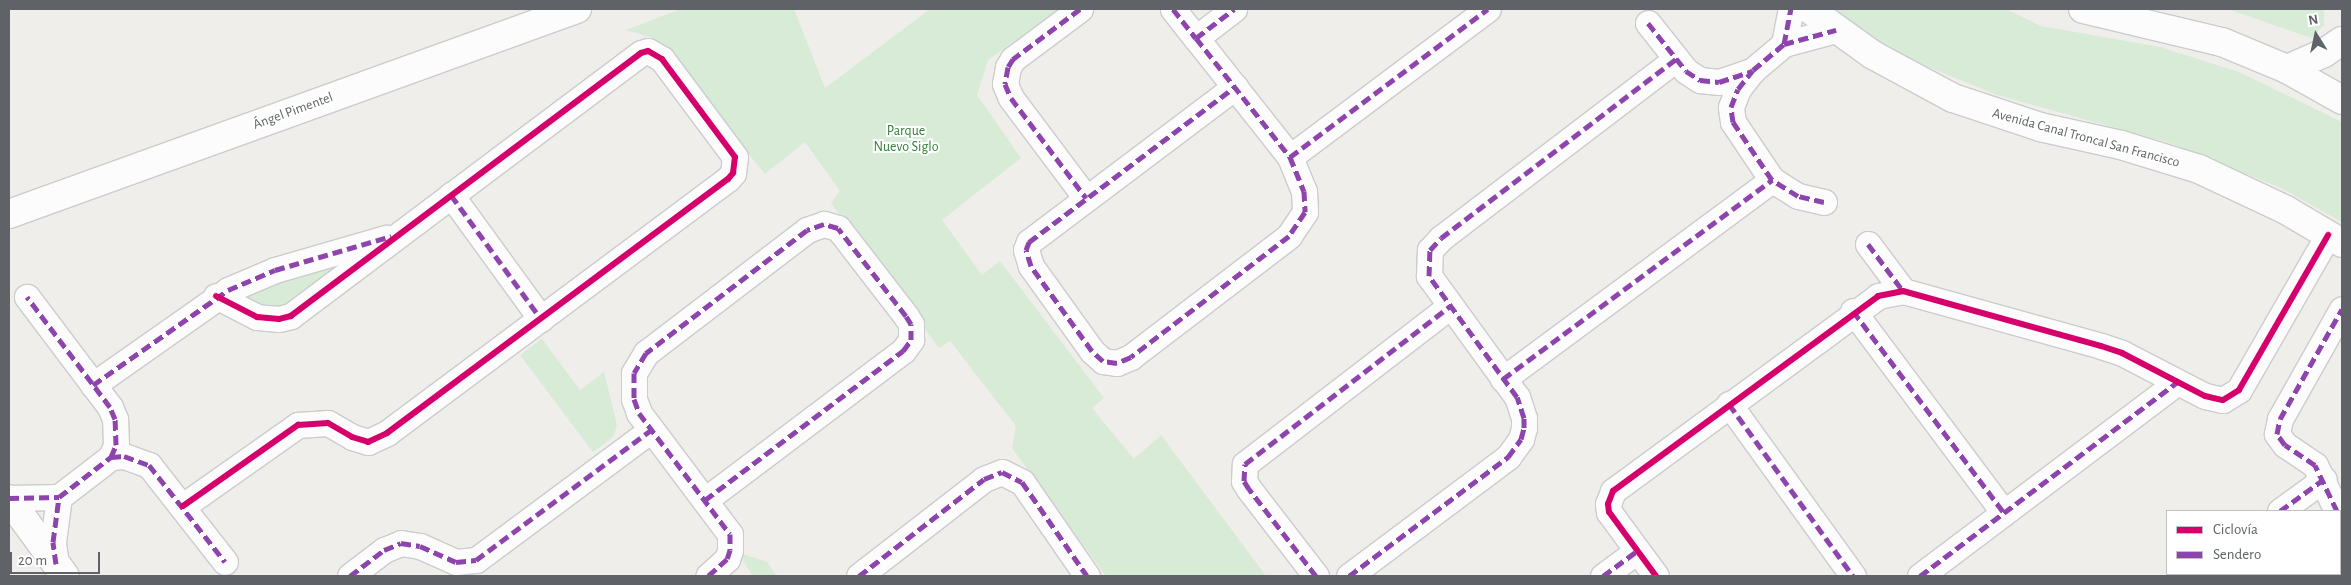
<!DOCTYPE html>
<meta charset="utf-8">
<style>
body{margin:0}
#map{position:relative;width:2351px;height:585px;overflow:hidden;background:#efeeea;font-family:"Alegreya Sans",sans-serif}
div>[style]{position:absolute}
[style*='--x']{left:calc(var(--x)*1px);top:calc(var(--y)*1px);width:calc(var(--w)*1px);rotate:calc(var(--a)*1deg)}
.green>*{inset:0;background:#d8ebd6}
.roads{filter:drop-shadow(1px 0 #cbcccc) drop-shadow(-1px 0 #cbcccc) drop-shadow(0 1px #cbcccc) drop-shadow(0 -1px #cbcccc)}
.street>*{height:25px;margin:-12.5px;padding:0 12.5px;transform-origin:12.5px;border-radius:12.5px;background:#fdfcfc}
.secondary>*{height:28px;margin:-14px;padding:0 14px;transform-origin:14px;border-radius:14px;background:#fdfcfc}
.quiet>*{height:5px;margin-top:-2.5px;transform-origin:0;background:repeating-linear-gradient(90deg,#8e44ad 0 10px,transparent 0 15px)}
.cycleway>*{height:6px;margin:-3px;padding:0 3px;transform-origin:3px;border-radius:3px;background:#d6006c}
span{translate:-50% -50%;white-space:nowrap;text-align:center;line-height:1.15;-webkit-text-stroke:4px #fff;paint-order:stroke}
.street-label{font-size:14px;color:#5f6368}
.park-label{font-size:14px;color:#348238}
.frame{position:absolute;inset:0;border:10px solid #5f6368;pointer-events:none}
.legend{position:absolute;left:2166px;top:510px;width:175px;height:65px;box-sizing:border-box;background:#fff;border:1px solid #bfc1c3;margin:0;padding:6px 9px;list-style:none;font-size:15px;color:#5f6368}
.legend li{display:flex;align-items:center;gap:10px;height:25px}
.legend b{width:25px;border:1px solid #bfc1c3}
.north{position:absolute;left:2291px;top:10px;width:50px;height:50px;-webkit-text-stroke:4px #fff;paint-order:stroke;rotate:350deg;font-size:14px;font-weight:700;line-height:20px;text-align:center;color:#5f6368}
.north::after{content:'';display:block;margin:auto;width:18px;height:22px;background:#5f6368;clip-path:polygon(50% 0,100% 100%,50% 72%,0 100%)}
.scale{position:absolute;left:10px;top:552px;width:90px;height:22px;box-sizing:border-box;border:2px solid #5f6368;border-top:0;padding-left:6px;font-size:15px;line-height:18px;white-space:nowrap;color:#5f6368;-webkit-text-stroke:4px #fff;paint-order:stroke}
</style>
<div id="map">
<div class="green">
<i style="clip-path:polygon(681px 9px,794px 9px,825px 88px,930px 9px,1060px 9px,988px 60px,977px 95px,1021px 158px,942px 220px,982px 275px,1000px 261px,1104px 398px,1092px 408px,1134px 459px,1161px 435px,1266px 576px,1106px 576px,1012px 448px,1016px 426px,950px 341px,939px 348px,831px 203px,840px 191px,805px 142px,765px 174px,653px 38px,626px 30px)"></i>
<i style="clip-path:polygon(1833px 9px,2006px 9px,2041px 26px,2160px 47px,2239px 72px,2342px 122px,2342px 222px,2281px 188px,2170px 143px,1997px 95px,1899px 55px)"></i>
<i style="clip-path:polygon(2228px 9px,2324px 9px,2324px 25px,2311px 38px)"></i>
<i style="clip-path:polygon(363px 252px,295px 305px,269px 311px,234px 298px,281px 277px)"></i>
<i style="clip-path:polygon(542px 339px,580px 390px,604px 372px,617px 425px,613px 437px,593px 452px,520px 355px)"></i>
<i style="clip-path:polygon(737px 552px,767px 562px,777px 576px,753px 576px)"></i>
</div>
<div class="roads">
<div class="street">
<i style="--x:1080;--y:9;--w:84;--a:143.3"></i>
<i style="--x:1013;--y:59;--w:9;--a:122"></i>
<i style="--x:1008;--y:67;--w:17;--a:100"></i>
<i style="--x:1005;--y:84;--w:15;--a:67"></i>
<i style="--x:1011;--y:98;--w:125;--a:53.1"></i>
<i style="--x:1173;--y:9;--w:37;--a:52"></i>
<i style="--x:1196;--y:38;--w:152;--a:51.7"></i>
<i style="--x:1290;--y:157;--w:37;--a:68"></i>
<i style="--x:1304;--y:191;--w:21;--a:87"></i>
<i style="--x:1305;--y:212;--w:29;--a:124"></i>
<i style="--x:1289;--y:236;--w:199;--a:142.6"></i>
<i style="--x:1131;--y:357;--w:15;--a:157"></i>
<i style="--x:1117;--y:363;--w:14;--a:-172"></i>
<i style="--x:1103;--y:361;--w:15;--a:-138"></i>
<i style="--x:1092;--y:351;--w:105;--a:-125.7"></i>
<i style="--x:1031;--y:266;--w:17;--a:-107"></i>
<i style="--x:1026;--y:250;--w:9;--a:-69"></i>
<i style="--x:1029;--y:242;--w:258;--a:-37"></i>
<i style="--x:1648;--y:23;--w:61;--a:51.6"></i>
<i style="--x:1686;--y:71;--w:17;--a:33"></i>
<i style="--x:1700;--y:80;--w:19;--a:6"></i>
<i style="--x:1719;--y:82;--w:36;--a:-19"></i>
<i style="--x:1196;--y:38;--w:48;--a:-37.3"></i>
<i style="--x:1784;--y:44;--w:36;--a:-79"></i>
<i style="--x:1290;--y:157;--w:247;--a:-36.8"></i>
<i style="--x:451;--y:195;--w:153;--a:54"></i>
<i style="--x:1824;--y:202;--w:27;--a:-167"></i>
<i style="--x:1798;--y:196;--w:31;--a:-148"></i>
<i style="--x:1772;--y:180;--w:70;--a:-123.9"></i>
<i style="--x:1733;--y:122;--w:15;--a:-98"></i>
<i style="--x:1731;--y:107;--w:19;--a:-69"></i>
<i style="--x:1738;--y:89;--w:24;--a:-52"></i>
<i style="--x:1753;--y:70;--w:40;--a:-40"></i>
<i style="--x:1784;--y:44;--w:54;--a:-15.1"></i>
<i style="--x:1868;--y:244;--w:59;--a:53.3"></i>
<i style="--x:1853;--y:311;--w:252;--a:53.2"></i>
<i style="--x:1503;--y:379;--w:335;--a:-36.5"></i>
<i style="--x:93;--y:385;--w:165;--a:-35.1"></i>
<i style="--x:228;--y:290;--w:51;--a:-23.1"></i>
<i style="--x:275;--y:270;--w:116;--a:-16.1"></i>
<i style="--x:1729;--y:404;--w:212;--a:54.2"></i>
<i style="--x:111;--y:457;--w:13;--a:-4"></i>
<i style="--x:124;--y:456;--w:27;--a:20"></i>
<i style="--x:149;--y:465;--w:123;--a:51.9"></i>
<i style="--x:9;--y:498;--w:50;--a:-1.1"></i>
<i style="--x:59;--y:497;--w:66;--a:-37.6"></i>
<i style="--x:111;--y:457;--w:13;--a:-67"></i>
<i style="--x:116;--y:445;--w:26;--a:-92"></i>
<i style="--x:115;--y:419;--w:13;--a:-113"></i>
<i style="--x:110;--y:407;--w:138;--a:-127"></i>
<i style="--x:705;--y:500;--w:248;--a:-37"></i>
<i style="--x:903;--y:351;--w:14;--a:-54"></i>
<i style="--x:911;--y:340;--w:16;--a:-90"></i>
<i style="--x:911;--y:324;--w:9;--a:-122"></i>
<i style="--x:906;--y:316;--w:111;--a:-127.7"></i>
<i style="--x:838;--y:228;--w:15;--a:-164"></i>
<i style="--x:824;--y:224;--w:18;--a:161"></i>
<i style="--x:807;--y:230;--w:203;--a:142.6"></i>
<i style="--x:646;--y:353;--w:23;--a:121"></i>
<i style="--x:634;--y:373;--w:26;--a:90"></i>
<i style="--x:634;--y:399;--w:15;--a:70"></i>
<i style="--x:639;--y:413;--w:151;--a:53.1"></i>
<i style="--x:730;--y:534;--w:16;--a:90"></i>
<i style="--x:730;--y:550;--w:9;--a:108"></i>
<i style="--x:727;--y:559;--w:25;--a:138"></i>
<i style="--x:183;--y:506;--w:141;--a:-35.2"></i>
<i style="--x:298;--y:425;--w:30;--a:-4"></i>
<i style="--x:328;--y:423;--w:28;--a:30"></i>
<i style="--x:352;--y:437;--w:17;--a:17"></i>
<i style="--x:368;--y:442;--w:21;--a:-25"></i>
<i style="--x:387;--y:433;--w:425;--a:-36.7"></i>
<i style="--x:728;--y:179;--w:8;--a:-50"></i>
<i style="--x:733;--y:173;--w:16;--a:-83"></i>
<i style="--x:735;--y:157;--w:122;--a:-126.7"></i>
<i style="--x:662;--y:59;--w:16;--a:-150"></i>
<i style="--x:648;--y:51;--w:7;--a:164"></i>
<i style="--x:641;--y:53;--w:438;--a:143.1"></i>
<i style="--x:291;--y:316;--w:12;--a:166"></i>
<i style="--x:279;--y:319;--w:22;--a:-175"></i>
<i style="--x:257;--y:317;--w:46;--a:-152.9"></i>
<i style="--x:2280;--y:511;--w:54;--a:-36"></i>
<i style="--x:2337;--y:511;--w:51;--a:-115.6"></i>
<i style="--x:2315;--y:465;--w:36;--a:-146"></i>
<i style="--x:2285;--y:445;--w:14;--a:-126"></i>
<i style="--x:2277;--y:434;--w:15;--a:-79"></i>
<i style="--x:2280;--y:419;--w:126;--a:-60.6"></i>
<i style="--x:56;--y:564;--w:22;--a:-98"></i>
<i style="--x:53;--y:542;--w:45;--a:-82.4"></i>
<i style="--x:350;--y:576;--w:43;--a:-37.4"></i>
<i style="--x:384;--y:550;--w:18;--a:-22"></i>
<i style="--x:401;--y:543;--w:19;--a:9"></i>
<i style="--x:420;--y:546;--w:39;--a:24"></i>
<i style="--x:456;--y:562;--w:20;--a:-6"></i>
<i style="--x:476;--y:560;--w:218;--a:-36.6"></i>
<i style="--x:859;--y:576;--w:158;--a:-37.8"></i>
<i style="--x:984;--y:479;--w:19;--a:-21"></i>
<i style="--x:1002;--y:472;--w:22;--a:27"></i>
<i style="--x:1022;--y:482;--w:114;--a:55.3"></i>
<i style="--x:1316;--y:576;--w:110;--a:-127.6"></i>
<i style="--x:1249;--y:489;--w:9;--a:-122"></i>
<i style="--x:1244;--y:481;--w:17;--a:-87"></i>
<i style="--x:1245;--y:464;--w:259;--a:-37.6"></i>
<i style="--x:1349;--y:576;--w:199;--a:-36.8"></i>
<i style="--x:1508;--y:457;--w:22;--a:-54"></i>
<i style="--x:1521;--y:439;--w:11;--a:-75"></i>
<i style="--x:1524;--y:428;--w:10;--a:-90"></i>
<i style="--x:1524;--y:418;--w:22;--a:-108"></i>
<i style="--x:1517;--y:397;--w:150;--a:-126"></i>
<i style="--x:1429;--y:276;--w:26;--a:-88"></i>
<i style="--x:1430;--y:250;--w:16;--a:-47"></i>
<i style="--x:1441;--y:238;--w:295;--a:-37.3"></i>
<i style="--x:1603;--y:576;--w:42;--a:-36.3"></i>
<i style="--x:1656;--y:576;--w:79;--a:-126.3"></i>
<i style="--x:1609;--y:512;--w:8;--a:-97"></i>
<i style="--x:1608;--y:504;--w:14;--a:-69"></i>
<i style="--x:1613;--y:491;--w:329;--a:-36.3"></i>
<i style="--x:1878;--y:296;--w:25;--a:-11"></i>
<i style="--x:1903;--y:291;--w:205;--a:15.5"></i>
<i style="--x:2101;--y:346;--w:22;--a:18"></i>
<i style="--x:2122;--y:353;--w:93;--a:27.4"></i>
<i style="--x:2205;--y:396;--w:18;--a:13"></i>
<i style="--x:2223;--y:400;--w:19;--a:-32"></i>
<i style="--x:2239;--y:390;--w:179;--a:-60.1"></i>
<i style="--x:1920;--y:576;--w:322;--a:-37"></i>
<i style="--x:2193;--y:576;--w:4;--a:-34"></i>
</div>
<div class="secondary">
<i style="--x:1809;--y:9;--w:79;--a:35.7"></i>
<i style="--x:1873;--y:55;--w:91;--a:28.3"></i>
<i style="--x:1953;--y:98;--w:92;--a:18.4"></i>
<i style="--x:2040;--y:127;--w:83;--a:12.5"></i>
<i style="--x:2121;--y:145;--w:82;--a:17.1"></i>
<i style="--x:2199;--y:169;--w:96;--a:25.2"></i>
<i style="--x:2286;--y:210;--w:65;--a:30.5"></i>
<i style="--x:2083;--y:9;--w:143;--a:13.4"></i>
<i style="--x:2222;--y:42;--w:70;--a:22.6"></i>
<i style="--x:2287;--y:69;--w:63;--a:29.4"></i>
<i style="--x:2287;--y:69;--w:40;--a:-23.4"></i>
<i style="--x:2324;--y:53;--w:22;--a:-34"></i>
<i style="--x:9;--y:214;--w:604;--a:-19.85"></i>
<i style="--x:9;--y:499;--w:95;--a:54"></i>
</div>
</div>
<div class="quiet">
<i style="--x:1080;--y:9;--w:84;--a:143.3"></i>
<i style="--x:1013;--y:59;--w:9;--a:122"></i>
<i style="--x:1008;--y:67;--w:17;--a:100"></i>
<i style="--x:1005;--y:84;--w:15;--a:67"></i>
<i style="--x:1011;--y:98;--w:125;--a:53.1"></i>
<i style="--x:1173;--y:9;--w:37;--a:52"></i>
<i style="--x:1196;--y:38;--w:152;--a:51.7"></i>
<i style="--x:1290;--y:157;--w:37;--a:68"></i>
<i style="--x:1304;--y:191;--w:21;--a:87"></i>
<i style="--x:1305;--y:212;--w:29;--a:124"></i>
<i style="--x:1289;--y:236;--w:199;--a:142.6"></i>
<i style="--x:1131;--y:357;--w:15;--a:157"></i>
<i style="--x:1117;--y:363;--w:14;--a:-172"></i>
<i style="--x:1103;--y:361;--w:15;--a:-138"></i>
<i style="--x:1092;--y:351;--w:105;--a:-125.7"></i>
<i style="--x:1031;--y:266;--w:17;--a:-107"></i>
<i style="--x:1026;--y:250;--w:9;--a:-69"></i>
<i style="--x:1029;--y:242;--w:258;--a:-37"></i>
<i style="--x:1648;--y:23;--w:61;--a:51.6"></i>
<i style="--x:1686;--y:71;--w:17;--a:33"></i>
<i style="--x:1700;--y:80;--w:19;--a:6"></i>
<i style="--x:1719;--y:82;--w:35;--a:-18"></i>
<i style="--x:1196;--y:38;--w:48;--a:-37.3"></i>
<i style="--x:1784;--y:44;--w:36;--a:-79"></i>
<i style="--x:1290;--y:157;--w:247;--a:-36.8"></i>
<i style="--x:451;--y:195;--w:153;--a:54"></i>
<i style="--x:1824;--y:202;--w:27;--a:-167"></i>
<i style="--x:1798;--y:196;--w:31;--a:-148"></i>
<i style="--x:1772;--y:180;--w:70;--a:-123.9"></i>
<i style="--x:1733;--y:122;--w:15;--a:-98"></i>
<i style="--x:1731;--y:107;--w:19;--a:-69"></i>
<i style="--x:1738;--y:89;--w:24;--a:-52"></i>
<i style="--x:1753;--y:70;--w:40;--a:-40"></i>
<i style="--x:1784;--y:44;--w:54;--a:-15.1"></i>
<i style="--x:1868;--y:244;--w:59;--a:53.3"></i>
<i style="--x:1853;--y:311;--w:252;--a:53.2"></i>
<i style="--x:1503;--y:379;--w:335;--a:-36.5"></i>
<i style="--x:93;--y:385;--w:165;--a:-35.1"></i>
<i style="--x:228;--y:290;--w:51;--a:-23.1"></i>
<i style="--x:275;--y:270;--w:121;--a:-16.3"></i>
<i style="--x:1729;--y:404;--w:212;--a:54.2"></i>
<i style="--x:111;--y:457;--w:13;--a:-4"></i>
<i style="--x:124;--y:456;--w:27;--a:20"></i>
<i style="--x:149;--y:465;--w:123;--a:51.9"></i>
<i style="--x:9;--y:498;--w:50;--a:-1.1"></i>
<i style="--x:59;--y:497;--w:66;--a:-37.6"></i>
<i style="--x:111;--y:457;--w:13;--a:-67"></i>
<i style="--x:116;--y:445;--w:26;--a:-92"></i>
<i style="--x:115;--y:419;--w:13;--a:-113"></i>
<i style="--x:110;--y:407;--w:138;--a:-127"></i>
<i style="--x:705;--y:500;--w:248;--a:-37"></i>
<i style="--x:903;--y:351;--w:14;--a:-54"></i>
<i style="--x:911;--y:340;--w:16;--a:-90"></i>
<i style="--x:911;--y:324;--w:9;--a:-122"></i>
<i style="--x:906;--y:316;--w:111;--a:-127.7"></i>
<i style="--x:838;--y:228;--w:15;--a:-164"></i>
<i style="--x:824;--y:224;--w:18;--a:161"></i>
<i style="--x:807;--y:230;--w:203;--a:142.6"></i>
<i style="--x:646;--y:353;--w:23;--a:121"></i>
<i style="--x:634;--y:373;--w:26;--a:90"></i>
<i style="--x:634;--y:399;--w:15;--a:70"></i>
<i style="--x:639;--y:413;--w:151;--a:53.1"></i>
<i style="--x:730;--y:534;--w:16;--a:90"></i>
<i style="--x:730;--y:550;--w:9;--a:108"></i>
<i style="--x:727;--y:559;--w:25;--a:138"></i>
<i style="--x:2280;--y:511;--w:54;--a:-36"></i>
<i style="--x:2337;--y:511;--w:51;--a:-115.6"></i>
<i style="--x:2315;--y:465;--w:36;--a:-146"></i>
<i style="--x:2285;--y:445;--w:14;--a:-126"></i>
<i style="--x:2277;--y:434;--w:15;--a:-79"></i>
<i style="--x:2280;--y:419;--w:126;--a:-60.6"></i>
<i style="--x:2340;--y:518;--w:6;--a:72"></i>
<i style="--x:56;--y:564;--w:22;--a:-98"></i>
<i style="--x:53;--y:542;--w:45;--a:-82.4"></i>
<i style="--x:350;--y:576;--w:43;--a:-37.4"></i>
<i style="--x:384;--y:550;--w:18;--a:-22"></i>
<i style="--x:401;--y:543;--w:19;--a:9"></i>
<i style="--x:420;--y:546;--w:39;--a:24"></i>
<i style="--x:456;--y:562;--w:20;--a:-6"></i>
<i style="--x:476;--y:560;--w:218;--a:-36.6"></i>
<i style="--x:859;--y:576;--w:158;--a:-37.8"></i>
<i style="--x:984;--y:479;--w:19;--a:-21"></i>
<i style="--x:1002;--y:472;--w:22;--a:27"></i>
<i style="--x:1022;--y:482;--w:114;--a:55.3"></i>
<i style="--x:1316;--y:576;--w:110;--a:-127.6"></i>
<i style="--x:1249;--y:489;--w:9;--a:-122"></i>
<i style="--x:1244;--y:481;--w:17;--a:-87"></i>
<i style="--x:1245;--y:464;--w:259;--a:-37.6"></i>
<i style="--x:1349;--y:576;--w:199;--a:-36.8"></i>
<i style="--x:1508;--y:457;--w:22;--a:-54"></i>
<i style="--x:1521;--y:439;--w:11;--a:-75"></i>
<i style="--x:1524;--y:428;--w:10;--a:-90"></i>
<i style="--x:1524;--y:418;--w:22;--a:-108"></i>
<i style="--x:1517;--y:397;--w:150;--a:-126"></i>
<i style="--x:1429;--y:276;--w:26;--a:-88"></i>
<i style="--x:1430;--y:250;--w:16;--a:-47"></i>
<i style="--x:1441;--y:238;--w:295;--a:-37.3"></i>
<i style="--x:1603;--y:576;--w:42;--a:-36.3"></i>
<i style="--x:1920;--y:576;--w:322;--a:-37"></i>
<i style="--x:2193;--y:576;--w:4;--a:-34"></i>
</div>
<div class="cycleway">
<i style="--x:183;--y:506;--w:141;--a:-35.2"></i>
<i style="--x:298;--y:425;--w:30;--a:-4"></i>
<i style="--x:328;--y:423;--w:28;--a:30"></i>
<i style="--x:352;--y:437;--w:17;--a:17"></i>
<i style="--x:368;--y:442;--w:21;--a:-25"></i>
<i style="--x:387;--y:433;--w:425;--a:-36.7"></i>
<i style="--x:728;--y:179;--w:8;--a:-50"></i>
<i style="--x:733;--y:173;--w:16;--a:-83"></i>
<i style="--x:735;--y:157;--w:122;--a:-126.7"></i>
<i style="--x:662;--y:59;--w:16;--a:-150"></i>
<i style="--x:648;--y:51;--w:7;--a:164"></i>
<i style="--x:641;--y:53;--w:438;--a:143.1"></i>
<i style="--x:291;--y:316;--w:12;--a:166"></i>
<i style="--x:279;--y:319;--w:22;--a:-175"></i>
<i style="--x:257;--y:317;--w:46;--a:-152.9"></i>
<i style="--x:1656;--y:576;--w:79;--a:-126.3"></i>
<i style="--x:1609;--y:512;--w:8;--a:-97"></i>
<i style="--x:1608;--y:504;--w:14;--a:-69"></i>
<i style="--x:1613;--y:491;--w:329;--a:-36.3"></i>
<i style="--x:1878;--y:296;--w:25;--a:-11"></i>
<i style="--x:1903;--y:291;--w:205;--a:15.5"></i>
<i style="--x:2101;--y:346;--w:22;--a:18"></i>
<i style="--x:2122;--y:353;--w:93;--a:27.4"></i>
<i style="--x:2205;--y:396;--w:18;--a:13"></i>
<i style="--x:2223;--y:400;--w:19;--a:-32"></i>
<i style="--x:2239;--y:390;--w:179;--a:-60.1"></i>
</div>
<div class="street-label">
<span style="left:293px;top:111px;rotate:-20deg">Ángel Pimentel</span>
<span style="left:2086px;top:138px;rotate:15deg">Avenida Canal Troncal San Francisco</span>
</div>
<div class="park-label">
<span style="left:906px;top:139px">Parque<br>Nuevo Siglo</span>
</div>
<div class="frame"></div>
<ul class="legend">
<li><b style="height:6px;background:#d6006c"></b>Ciclovía</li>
<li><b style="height:6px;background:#8e44ad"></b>Sendero</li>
</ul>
<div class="north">N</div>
<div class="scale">20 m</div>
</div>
